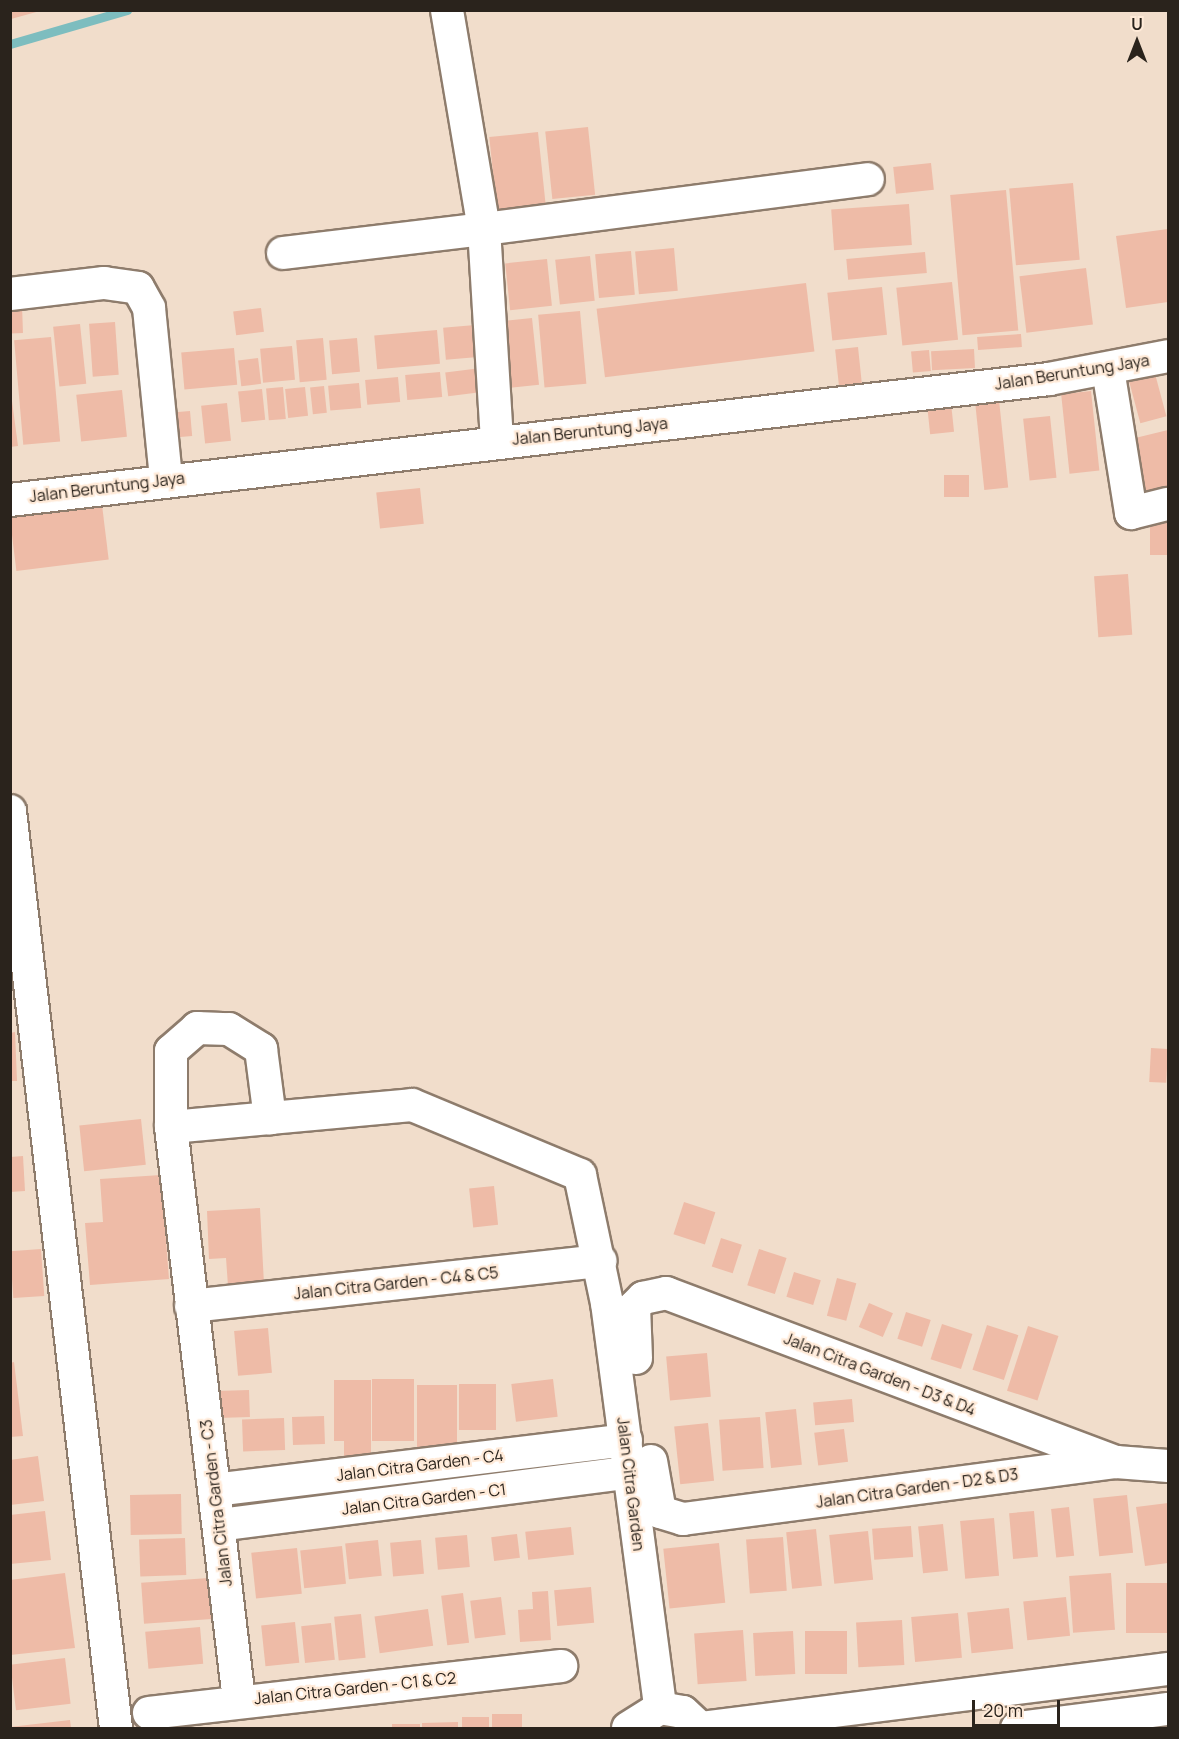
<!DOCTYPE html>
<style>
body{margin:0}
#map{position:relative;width:1179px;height:1739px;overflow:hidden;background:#f1ddcb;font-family:Manrope,sans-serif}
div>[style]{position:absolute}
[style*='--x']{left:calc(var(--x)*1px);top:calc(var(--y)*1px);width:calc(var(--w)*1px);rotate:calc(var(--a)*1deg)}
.stream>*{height:9px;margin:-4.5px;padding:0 4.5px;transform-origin:4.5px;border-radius:4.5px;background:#7dbdbf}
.building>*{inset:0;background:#eebba7;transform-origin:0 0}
.roads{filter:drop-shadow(2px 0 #8e7c6c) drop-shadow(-2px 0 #8e7c6c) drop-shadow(0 2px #8e7c6c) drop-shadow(0 -2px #8e7c6c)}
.minor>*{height:32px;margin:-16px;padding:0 16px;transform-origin:16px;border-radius:16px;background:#fff}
span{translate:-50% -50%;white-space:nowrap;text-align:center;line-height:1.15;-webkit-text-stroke:4.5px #ffead8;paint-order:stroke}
.street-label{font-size:16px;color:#2a231c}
.frame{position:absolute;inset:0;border:12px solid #2a231c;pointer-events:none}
.north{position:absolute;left:1107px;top:12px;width:60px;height:60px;-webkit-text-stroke:4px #ffead8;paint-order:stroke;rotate:0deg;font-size:16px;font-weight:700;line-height:24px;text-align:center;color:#2a231c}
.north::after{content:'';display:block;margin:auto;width:21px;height:27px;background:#2a231c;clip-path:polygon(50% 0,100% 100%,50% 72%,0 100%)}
.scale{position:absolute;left:972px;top:1700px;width:88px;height:27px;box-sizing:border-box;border:3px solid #2a231c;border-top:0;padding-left:8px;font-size:18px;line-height:21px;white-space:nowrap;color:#2a231c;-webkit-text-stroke:4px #ffead8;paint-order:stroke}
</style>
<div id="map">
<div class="stream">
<i style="--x:10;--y:44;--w:122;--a:-16.2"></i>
</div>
<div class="building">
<i style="clip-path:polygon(10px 10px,40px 10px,40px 11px,11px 19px)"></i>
<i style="left:588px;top:127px;width:68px;height:43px;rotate:84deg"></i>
<i style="left:538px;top:132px;width:74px;height:49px;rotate:84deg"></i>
<i style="left:931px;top:163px;width:27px;height:38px;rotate:84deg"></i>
<i style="left:1073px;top:183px;width:77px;height:64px;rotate:85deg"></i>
<i style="left:1006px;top:190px;width:141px;height:56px;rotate:85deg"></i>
<i style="left:909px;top:204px;width:41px;height:78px;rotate:86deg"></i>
<i style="clip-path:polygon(1168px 229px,1168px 302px,1126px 308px,1116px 236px)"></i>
<i style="left:674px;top:248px;width:43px;height:39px;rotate:85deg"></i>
<i style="left:631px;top:251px;width:44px;height:36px;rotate:85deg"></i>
<i style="left:925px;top:252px;width:21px;height:79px;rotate:85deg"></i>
<i style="left:590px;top:256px;width:45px;height:35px;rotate:84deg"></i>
<i style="left:547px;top:259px;width:47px;height:42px;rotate:84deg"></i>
<i style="left:1086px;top:268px;width:57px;height:67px;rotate:83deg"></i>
<i style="left:952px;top:282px;width:58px;height:56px;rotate:84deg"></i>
<i style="left:806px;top:283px;width:69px;height:211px;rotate:83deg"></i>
<i style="left:882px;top:287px;width:48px;height:55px;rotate:84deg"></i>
<i style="left:22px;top:305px;width:28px;height:12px;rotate:88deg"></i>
<i style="left:261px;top:308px;width:24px;height:28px;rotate:83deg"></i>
<i style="left:580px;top:311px;width:73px;height:42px;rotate:85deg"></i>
<i style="left:532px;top:318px;width:67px;height:34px;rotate:84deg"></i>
<i style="left:115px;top:322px;width:53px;height:26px;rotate:86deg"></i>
<i style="left:80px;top:324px;width:60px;height:27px;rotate:84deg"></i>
<i style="left:475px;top:325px;width:32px;height:32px;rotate:85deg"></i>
<i style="left:437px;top:330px;width:34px;height:63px;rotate:85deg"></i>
<i style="left:1021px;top:334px;width:13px;height:44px;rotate:86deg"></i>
<i style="left:51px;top:337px;width:105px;height:37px;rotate:85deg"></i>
<i style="left:323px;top:338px;width:42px;height:27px;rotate:85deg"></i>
<i style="left:357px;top:338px;width:34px;height:28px;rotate:85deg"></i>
<i style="left:292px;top:346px;width:34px;height:32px;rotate:85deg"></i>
<i style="left:858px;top:347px;width:37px;height:23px;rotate:84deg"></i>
<i style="left:234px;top:348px;width:37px;height:53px;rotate:85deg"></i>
<i style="left:974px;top:349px;width:19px;height:43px;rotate:87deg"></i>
<i style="left:929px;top:350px;width:21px;height:18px;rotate:85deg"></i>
<i style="left:258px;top:358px;width:26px;height:20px;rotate:83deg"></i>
<i style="left:481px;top:368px;width:24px;height:36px;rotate:83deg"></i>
<i style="left:1154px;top:370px;width:48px;height:27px;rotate:75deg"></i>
<i style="left:440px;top:372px;width:25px;height:35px;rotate:85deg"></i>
<i style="left:398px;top:377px;width:25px;height:33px;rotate:85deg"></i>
<i style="left:359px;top:383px;width:25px;height:31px;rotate:85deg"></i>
<i style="clip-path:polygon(10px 386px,18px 446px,10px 447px)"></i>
<i style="left:324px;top:386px;width:27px;height:14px;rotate:84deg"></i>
<i style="left:283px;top:387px;width:32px;height:17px;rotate:85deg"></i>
<i style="left:305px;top:387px;width:29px;height:20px;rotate:84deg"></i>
<i style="left:262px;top:389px;width:31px;height:24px;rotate:84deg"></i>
<i style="left:122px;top:390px;width:47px;height:46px;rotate:84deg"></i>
<i style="left:1091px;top:391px;width:80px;height:30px;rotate:84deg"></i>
<i style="left:999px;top:400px;width:88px;height:24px;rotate:84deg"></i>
<i style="left:227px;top:403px;width:38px;height:26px;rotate:84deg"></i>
<i style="left:951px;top:403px;width:29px;height:24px;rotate:84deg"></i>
<i style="left:190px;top:411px;width:25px;height:18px;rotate:85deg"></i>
<i style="left:1050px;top:416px;width:62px;height:27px;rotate:84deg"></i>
<i style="clip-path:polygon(1168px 430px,1168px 488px,1141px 495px,1127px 440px)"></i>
<i style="left:944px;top:475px;width:25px;height:22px"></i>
<i style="left:420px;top:488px;width:36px;height:44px;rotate:84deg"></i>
<i style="left:102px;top:505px;width:55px;height:93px;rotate:83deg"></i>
<i style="left:1168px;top:518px;width:37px;height:18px;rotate:90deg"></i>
<i style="left:1128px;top:574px;width:61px;height:34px;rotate:86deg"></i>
<i style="clip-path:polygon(15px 1032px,17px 1081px,10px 1081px,10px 1033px)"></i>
<i style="left:1151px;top:1048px;width:17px;height:34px;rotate:3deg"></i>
<i style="left:141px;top:1119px;width:46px;height:62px;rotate:84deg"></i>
<i style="clip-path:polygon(23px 1156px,25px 1191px,10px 1192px,10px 1157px)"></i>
<i style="clip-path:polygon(161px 1175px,169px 1279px,90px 1285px,85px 1223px,103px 1222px,100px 1179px)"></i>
<i style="left:494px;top:1186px;width:39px;height:25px;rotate:84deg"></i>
<i style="left:684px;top:1202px;width:33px;height:34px;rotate:18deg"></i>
<i style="clip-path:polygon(260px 1208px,264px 1284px,228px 1286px,226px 1258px,209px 1259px,207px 1211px)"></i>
<i style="left:721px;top:1238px;width:22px;height:30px;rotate:18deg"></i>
<i style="left:41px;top:1249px;width:47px;height:31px;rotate:86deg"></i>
<i style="left:759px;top:1249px;width:29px;height:38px;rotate:18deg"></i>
<i style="left:794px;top:1272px;width:28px;height:26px;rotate:17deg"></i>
<i style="left:837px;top:1278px;width:20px;height:39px;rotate:15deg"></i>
<i style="left:869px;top:1303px;width:26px;height:26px;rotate:23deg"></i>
<i style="left:906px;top:1312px;width:26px;height:28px;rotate:18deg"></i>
<i style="left:942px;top:1324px;width:32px;height:37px;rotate:18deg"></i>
<i style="left:987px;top:1325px;width:33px;height:47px;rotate:18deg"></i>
<i style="left:1028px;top:1326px;width:32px;height:68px;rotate:18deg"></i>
<i style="left:268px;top:1328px;width:45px;height:34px;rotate:85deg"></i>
<i style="left:707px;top:1353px;width:44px;height:41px;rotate:85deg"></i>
<i style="clip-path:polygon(14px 1362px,23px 1436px,10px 1437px,10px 1363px)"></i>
<i style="left:372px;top:1379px;width:42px;height:62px"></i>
<i style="left:553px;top:1379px;width:38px;height:42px;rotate:83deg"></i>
<i style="clip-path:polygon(334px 1380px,371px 1380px,371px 1460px,344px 1461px,344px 1441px,334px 1441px)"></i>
<i style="left:459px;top:1384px;width:37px;height:46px"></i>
<i style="left:417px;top:1385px;width:40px;height:65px"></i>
<i style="left:249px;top:1390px;width:27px;height:32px;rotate:88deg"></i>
<i style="left:852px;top:1399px;width:23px;height:39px;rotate:85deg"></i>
<i style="left:796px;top:1409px;width:56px;height:31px;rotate:84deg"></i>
<i style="left:324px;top:1416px;width:28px;height:32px;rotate:88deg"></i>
<i style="left:760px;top:1417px;width:51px;height:41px;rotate:86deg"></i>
<i style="left:284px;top:1418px;width:32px;height:42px;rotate:88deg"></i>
<i style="left:708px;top:1423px;width:58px;height:34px;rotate:84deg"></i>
<i style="left:844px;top:1429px;width:33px;height:30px;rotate:83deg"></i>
<i style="clip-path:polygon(38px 1456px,44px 1501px,10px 1505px,10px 1460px)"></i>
<i style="left:181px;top:1494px;width:40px;height:51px;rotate:89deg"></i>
<i style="left:1127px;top:1495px;width:58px;height:34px;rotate:84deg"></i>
<i style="clip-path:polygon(1168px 1503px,1168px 1563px,1145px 1566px,1136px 1507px)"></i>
<i style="left:1069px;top:1507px;width:49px;height:18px;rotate:84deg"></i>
<i style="clip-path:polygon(45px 1511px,51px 1560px,10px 1564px,10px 1515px)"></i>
<i style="left:1034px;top:1511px;width:46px;height:25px;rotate:85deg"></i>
<i style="left:994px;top:1518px;width:58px;height:34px;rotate:85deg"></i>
<i style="left:943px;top:1524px;width:47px;height:25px;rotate:84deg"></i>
<i style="left:911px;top:1526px;width:31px;height:39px;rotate:86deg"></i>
<i style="left:571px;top:1527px;width:28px;height:46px;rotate:84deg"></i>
<i style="left:816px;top:1529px;width:57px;height:30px;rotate:84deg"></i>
<i style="left:868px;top:1531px;width:49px;height:39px;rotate:84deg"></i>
<i style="left:517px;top:1534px;width:24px;height:26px;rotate:83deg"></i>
<i style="left:467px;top:1535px;width:32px;height:32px;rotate:85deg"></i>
<i style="left:783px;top:1537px;width:54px;height:37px;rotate:86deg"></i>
<i style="left:185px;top:1538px;width:37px;height:46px;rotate:88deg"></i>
<i style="left:378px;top:1540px;width:36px;height:33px;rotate:84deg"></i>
<i style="left:421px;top:1540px;width:34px;height:31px;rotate:85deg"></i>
<i style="left:719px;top:1543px;width:60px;height:56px;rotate:84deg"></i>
<i style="left:342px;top:1546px;width:38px;height:42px;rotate:84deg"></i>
<i style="left:297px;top:1548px;width:46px;height:46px;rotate:84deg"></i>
<i style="clip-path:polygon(65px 1573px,75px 1648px,10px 1655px,10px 1580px)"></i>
<i style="left:1111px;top:1573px;width:57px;height:42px;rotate:86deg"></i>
<i style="left:209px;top:1578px;width:41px;height:68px;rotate:86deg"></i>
<i style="left:1168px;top:1583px;width:50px;height:42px;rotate:90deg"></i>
<i style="left:591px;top:1587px;width:36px;height:37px;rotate:85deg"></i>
<i style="clip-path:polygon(548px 1591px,551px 1640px,520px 1642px,518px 1610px,533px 1609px,532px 1592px)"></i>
<i style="left:463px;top:1593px;width:50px;height:22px;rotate:83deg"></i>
<i style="left:501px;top:1597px;width:38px;height:31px;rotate:83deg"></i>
<i style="left:1066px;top:1597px;width:39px;height:43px;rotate:84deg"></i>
<i style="left:1009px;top:1608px;width:41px;height:42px;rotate:84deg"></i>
<i style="left:428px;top:1609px;width:37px;height:54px;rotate:82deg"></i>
<i style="left:958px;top:1613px;width:45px;height:47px;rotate:85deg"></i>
<i style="left:361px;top:1614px;width:44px;height:27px;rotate:84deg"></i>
<i style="left:902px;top:1620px;width:45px;height:46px;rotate:87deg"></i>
<i style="left:295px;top:1622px;width:41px;height:34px;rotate:84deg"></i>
<i style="left:331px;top:1623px;width:37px;height:30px;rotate:84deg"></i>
<i style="left:200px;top:1627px;width:37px;height:55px;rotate:85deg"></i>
<i style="left:743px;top:1630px;width:51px;height:49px;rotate:86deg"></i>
<i style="left:793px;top:1631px;width:43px;height:40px;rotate:87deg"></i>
<i style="left:805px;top:1631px;width:42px;height:43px"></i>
<i style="left:65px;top:1658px;width:46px;height:55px;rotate:83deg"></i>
<i style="left:492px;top:1714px;width:30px;height:14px"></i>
<i style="left:462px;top:1717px;width:27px;height:11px"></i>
<i style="clip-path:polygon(70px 1720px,71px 1728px,10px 1728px,10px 1727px)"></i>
<i style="clip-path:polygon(458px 1722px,458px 1728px,422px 1728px,422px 1723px)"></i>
<i style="left:392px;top:1724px;width:28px;height:4px"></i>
</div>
<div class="roads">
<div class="minor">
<i style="--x:283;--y:253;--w:202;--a:-6.8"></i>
<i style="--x:484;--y:229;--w:222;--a:-99.6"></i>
<i style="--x:10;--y:294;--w:95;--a:-6.7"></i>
<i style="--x:104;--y:283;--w:34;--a:8"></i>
<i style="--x:138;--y:288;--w:23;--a:61"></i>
<i style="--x:149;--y:308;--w:172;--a:84.3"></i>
<i style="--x:1108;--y:369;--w:146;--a:80.9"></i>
<i style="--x:1131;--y:513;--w:38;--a:-14"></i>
<i style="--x:497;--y:441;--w:212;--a:-93.5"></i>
<i style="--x:484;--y:229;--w:387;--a:-7.4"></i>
<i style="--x:10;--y:500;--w:1046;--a:-6.64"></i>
<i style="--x:1049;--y:379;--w:121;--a:-10.9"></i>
<i style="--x:10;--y:811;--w:923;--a:83.41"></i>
<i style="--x:171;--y:1127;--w:76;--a:-90"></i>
<i style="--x:171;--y:1051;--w:35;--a:-41"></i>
<i style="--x:197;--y:1028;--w:32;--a:2"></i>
<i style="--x:229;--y:1029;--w:38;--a:32"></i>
<i style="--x:261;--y:1049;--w:70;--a:82.6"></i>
<i style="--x:191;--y:1306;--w:412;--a:-6.3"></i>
<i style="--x:636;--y:1358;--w:51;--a:-92.2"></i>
<i style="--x:634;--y:1307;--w:13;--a:-45"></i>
<i style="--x:643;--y:1298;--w:24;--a:-12"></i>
<i style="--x:666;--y:1293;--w:481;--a:20.6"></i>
<i style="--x:651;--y:1461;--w:52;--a:80"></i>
<i style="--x:660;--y:1512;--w:24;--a:17"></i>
<i style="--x:683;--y:1519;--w:437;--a:-7.5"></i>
<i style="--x:1116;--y:1462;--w:52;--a:4.4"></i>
<i style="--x:214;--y:1490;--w:415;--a:-6.9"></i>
<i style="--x:219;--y:1525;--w:414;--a:-7.3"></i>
<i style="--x:239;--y:1700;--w:577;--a:-96.77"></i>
<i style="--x:171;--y:1127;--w:242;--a:-5.2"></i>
<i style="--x:412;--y:1105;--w:182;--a:22.6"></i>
<i style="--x:580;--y:1175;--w:131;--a:78.1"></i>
<i style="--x:607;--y:1303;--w:408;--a:82.5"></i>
<i style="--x:149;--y:1713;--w:415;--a:-6.5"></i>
<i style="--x:628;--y:1728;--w:38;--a:-32"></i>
<i style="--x:660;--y:1708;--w:23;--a:10"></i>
<i style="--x:683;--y:1712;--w:23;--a:43"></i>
<i style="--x:700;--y:1728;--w:472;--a:-7.2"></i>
<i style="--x:1017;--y:1728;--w:152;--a:-7.2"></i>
</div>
</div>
<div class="street-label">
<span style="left:1072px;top:372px;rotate:-9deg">Jalan Beruntung Jaya</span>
<span style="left:590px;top:431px;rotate:-6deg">Jalan Beruntung Jaya</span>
<span style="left:107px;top:487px;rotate:-7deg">Jalan Beruntung Jaya</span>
<span style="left:396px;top:1283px;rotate:-6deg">Jalan Citra Garden - C4 &amp; C5</span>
<span style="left:880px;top:1374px;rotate:21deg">Jalan Citra Garden - D3 &amp; D4</span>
<span style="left:420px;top:1465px;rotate:-7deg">Jalan Citra Garden - C4</span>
<span style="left:631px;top:1484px;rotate:83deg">Jalan Citra Garden</span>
<span style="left:917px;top:1488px;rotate:-8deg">Jalan Citra Garden - D2 &amp; D3</span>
<span style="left:424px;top:1499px;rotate:-7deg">Jalan Citra Garden - C1</span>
<span style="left:216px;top:1503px;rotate:-97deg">Jalan Citra Garden - C3</span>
<span style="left:355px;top:1688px;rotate:-6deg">Jalan Citra Garden - C1 &amp; C2</span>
</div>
<div class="frame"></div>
<div class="north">U</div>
<div class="scale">20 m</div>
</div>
